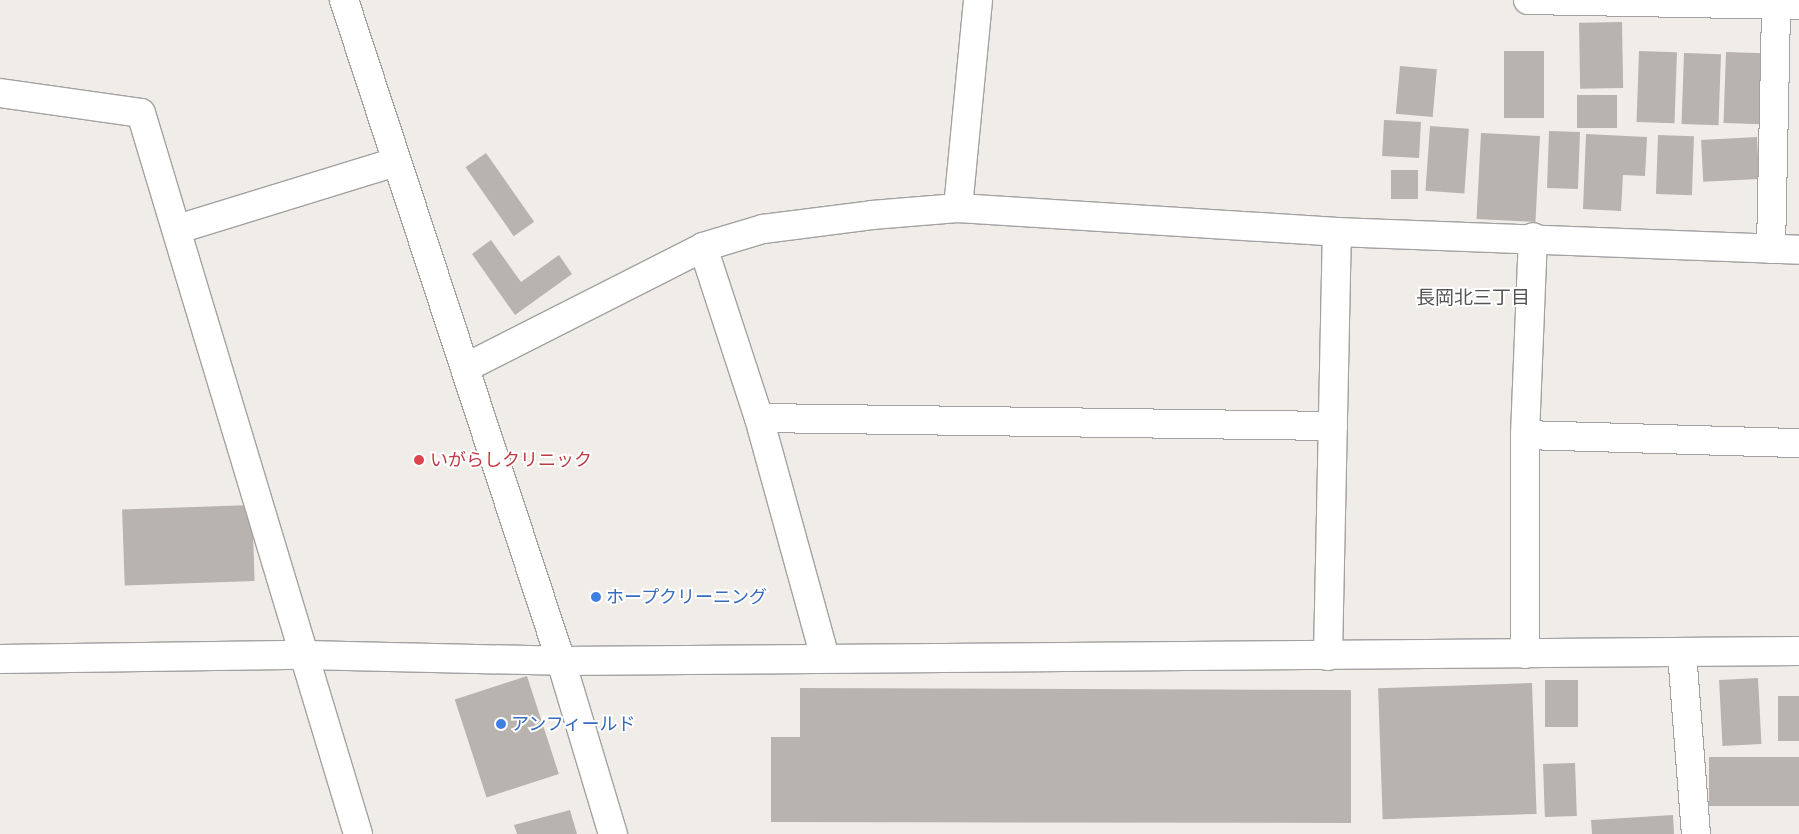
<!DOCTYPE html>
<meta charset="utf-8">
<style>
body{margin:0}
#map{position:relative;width:1799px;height:834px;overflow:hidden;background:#f0ede9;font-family:"PT Sans","Noto Sans JP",sans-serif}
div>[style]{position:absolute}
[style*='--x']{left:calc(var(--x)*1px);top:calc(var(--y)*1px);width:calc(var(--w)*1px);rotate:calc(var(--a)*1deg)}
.building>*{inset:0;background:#b9b3af;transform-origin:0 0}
.roads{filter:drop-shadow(1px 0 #a2a2a2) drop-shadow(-1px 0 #a2a2a2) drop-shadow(0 1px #a2a2a2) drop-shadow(0 -1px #a2a2a2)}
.minor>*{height:28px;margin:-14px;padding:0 14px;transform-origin:14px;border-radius:14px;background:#fff}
.dots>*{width:14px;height:14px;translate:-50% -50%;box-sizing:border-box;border:2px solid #fff;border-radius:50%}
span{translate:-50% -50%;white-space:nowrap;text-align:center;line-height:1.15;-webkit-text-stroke:4px #fff;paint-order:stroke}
.health-label{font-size:18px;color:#be3a42}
.left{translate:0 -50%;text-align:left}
.shop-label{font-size:18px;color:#366cbe}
.neighbourhood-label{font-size:19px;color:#545454}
</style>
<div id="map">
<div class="building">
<i style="left:1622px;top:22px;width:66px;height:43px;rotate:89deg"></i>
<i style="left:1504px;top:51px;width:40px;height:67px"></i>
<i style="left:1639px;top:51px;width:38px;height:71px;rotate:2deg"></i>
<i style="left:1726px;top:52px;width:38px;height:71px;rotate:2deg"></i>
<i style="left:1684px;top:53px;width:37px;height:71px;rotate:2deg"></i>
<i style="left:1400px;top:66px;width:37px;height:48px;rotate:5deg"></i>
<i style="left:1577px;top:95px;width:40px;height:33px"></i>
<i style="left:1384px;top:120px;width:37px;height:36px;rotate:3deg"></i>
<i style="left:1430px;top:126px;width:39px;height:65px;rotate:4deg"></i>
<i style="left:1549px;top:131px;width:31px;height:57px;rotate:2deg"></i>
<i style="left:1481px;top:133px;width:59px;height:86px;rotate:3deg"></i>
<i style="clip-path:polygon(1586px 134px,1647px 137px,1645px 176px,1623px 175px,1621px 211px,1583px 209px)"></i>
<i style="left:1658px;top:135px;width:36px;height:59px;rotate:2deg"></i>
<i style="left:1757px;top:137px;width:42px;height:56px;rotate:87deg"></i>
<i style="left:486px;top:153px;width:84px;height:25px;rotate:55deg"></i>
<i style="left:1391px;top:170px;width:27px;height:29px"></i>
<i style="clip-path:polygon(491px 240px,521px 282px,559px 255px,572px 274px,515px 315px,472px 254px)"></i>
<i style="left:252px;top:505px;width:76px;height:130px;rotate:88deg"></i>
<i style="left:527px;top:676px;width:103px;height:76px;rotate:72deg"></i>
<i style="left:1758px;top:678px;width:66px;height:39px;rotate:87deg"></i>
<i style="left:1578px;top:680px;width:47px;height:33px;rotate:90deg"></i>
<i style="left:1532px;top:683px;width:131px;height:154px;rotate:88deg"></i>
<i style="clip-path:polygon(800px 688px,1351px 690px,1351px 823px,771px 822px,771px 737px,800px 737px)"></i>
<i style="left:1799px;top:696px;width:45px;height:21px;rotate:90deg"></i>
<i style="left:1799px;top:757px;width:49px;height:90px;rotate:90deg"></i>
<i style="left:1575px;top:763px;width:53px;height:32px;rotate:88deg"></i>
<i style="clip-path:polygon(570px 810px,577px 834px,517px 834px,514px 825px)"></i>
<i style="clip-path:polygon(1673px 815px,1674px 834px,1592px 834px,1591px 820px)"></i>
</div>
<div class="roads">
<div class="minor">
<i style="--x:344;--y:0;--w:696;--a:71.83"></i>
<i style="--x:561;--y:661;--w:181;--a:73.3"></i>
<i style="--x:1528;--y:0;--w:271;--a:1.1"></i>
<i style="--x:0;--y:93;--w:142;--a:8.1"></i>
<i style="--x:141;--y:113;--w:753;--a:73.25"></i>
<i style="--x:958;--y:208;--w:209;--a:-84.5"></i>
<i style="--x:178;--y:229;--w:228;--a:-17.1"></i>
<i style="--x:703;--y:247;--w:180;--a:71.9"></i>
<i style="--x:759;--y:418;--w:248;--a:74.6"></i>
<i style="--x:1771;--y:249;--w:249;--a:-88.8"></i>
<i style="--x:465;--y:368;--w:267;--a:-26.9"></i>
<i style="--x:703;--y:247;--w:63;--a:-16.7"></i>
<i style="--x:763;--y:229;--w:110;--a:-7.3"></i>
<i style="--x:872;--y:215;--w:86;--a:-4.7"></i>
<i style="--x:958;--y:208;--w:380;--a:3.6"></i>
<i style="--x:1337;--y:232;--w:462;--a:2.2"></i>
<i style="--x:759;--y:418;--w:574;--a:0.8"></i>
<i style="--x:1525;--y:435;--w:274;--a:1.7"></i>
<i style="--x:1682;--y:653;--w:182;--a:85.6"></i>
<i style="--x:1525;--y:654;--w:219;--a:-90"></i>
<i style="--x:1525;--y:435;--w:198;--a:-87.7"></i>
<i style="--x:1328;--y:656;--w:424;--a:-88.8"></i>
<i style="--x:0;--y:659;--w:304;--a:-0.8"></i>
<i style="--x:304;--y:655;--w:257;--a:1.3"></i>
<i style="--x:561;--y:661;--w:1238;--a:-0.46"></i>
</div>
</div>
<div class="dots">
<i style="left:419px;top:460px;background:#e0444e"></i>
<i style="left:596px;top:597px;background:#3f7fe0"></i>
<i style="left:501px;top:724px;background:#3f7fe0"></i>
</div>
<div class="health-label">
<span class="left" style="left:430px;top:460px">いがらしクリニック</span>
</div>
<div class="shop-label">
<span class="left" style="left:606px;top:597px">ホープクリーニング</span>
<span class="left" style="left:511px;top:724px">アンフィールド</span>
</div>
<div class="neighbourhood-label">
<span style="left:1473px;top:298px">長岡北三丁目</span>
</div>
</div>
